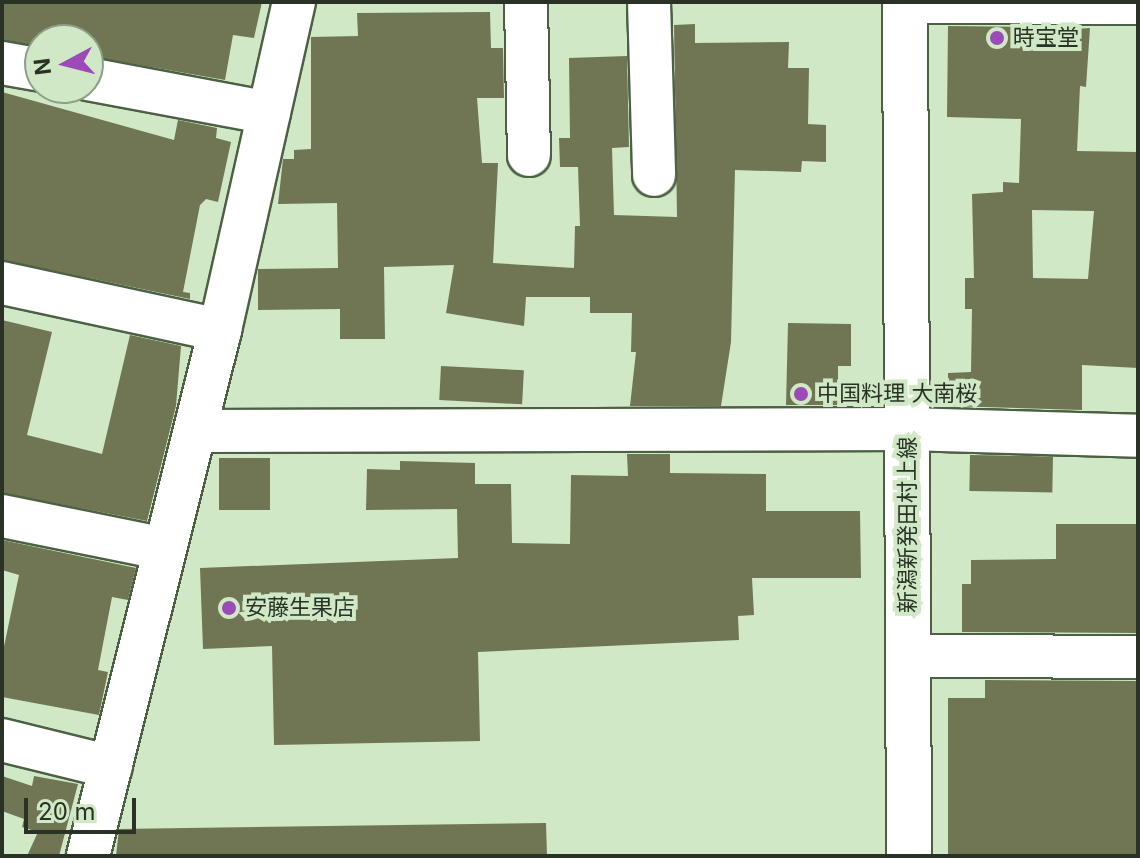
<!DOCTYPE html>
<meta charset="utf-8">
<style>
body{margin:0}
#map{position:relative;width:1140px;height:858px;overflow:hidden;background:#d0e8c6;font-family:Inter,"Noto Sans JP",sans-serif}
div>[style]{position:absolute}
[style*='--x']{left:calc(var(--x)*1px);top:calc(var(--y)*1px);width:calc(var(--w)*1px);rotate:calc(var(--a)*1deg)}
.building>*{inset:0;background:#707653;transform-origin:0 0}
.roads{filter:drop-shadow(2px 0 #4c6043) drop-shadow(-2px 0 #4c6043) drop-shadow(0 2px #4c6043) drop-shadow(0 -2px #4c6043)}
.minor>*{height:42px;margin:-21px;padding:0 21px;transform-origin:21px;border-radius:21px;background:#fff}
.primary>*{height:44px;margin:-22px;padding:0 22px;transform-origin:22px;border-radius:22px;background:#fff}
.dots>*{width:22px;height:22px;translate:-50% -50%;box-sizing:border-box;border:4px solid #d0e8c6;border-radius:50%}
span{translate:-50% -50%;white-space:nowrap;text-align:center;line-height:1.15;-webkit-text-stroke:8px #d0e8c6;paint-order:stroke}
.poi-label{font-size:22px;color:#293225}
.left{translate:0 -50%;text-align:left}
.street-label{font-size:22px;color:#293225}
.frame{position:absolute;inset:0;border:4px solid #293225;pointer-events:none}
.north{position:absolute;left:24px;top:24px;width:80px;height:80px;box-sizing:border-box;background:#d0e8c6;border:2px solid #8d9f86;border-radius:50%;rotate:263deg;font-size:22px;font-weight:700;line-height:32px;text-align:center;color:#293225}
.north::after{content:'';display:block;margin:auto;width:28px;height:36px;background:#9d4ab9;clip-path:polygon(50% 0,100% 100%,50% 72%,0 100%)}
.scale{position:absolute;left:24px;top:798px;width:112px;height:36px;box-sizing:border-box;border:4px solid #293225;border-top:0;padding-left:10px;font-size:24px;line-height:28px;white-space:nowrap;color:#293225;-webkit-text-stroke:6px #d0e8c6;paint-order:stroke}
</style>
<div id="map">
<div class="building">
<i style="clip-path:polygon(2px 2px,262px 2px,254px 38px,233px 35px,225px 80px,88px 56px,88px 40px,40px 40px,40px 46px,2px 40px)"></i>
<i style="clip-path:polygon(490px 12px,491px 48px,503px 48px,504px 98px,477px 98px,482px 163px,498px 163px,493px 263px,574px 268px,575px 226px,580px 226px,578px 167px,560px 167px,559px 138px,570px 138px,569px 58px,627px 56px,629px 147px,612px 148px,614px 215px,677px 217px,674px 25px,695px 24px,695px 43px,789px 42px,788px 68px,809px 68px,808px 124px,826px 125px,826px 162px,802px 161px,801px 172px,735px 170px,731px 342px,721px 406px,630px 406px,636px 352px,631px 352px,632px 313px,590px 313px,590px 297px,526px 297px,524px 326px,446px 313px,454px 265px,384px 267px,385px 339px,340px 339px,340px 309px,258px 310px,258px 269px,338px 268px,337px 203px,278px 204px,283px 159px,294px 159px,294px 150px,311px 149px,311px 37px,358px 36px,357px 13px)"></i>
<i style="clip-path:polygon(evenodd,948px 26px,1033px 27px,1033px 32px,1090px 28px,1086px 87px,1080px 86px,1077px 151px,1138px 152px,1138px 368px,1082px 365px,1082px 410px,948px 406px,948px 373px,971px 372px,972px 309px,965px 309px,965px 278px,974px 278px,972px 194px,1003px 192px,1003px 182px,1019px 183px,1021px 119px,947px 117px,948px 26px,1032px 210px,1094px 211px,1088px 279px,1033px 278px,1032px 210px)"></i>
<i style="clip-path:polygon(2px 92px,174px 140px,178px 120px,217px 128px,216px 138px,231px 142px,218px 202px,206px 199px,200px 205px,183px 292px,190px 293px,190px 299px,2px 260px)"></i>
<i style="clip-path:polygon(2px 320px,52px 332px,27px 435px,102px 454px,130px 335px,181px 346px,176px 406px,147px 521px,2px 493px)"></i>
<i style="clip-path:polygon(788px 323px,851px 324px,851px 366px,838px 366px,838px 405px,786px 405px)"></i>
<i style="left:441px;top:366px;width:83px;height:34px;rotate:3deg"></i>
<i style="clip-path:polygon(627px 454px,670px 454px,670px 473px,766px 474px,766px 511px,860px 511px,861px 578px,752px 578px,754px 615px,738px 616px,739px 640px,478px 652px,480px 741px,274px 745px,272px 646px,203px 649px,200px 568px,458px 558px,457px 509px,366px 510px,367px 469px,400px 470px,400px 461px,475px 463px,475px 484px,511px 484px,512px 543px,570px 544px,571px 475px,628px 476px)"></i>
<i style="left:970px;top:455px;width:83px;height:36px;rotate:1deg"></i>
<i style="left:219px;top:458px;width:51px;height:52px"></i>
<i style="clip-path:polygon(1056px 524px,1138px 524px,1138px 633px,962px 632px,962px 584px,971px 584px,971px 560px,1056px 559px)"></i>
<i style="clip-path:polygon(2px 540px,136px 568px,128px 600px,112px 597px,98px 670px,108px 672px,99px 715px,2px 697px,2px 656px,19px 575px,2px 570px)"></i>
<i style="clip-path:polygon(985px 680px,1138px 681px,1138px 856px,948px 855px,948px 698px,985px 698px)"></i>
<i style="clip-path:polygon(2px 776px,32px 786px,34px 776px,78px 784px,59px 856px,27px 856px,38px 832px,22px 827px,24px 819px,2px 811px)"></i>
<i style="clip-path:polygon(546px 823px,547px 856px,116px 856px,119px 829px)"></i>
</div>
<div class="roads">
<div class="minor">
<i style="--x:526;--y:2;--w:153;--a:88.9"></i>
<i style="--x:649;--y:2;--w:173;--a:88.3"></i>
<i style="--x:923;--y:2;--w:215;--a:0.3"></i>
<i style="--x:2;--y:63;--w:39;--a:10"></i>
<i style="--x:88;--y:79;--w:184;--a:10.6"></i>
<i style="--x:2;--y:283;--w:223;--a:12.2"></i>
<i style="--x:196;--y:431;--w:711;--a:-0.16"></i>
<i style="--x:907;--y:429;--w:231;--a:1.7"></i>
<i style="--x:2;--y:516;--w:166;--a:11.4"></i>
<i style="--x:908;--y:656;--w:230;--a:0.2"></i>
<i style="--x:2;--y:740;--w:112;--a:13.9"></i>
<i style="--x:88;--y:856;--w:542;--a:-75.91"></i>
<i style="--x:220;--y:330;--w:336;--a:-77.3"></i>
</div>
<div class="primary">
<i style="--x:905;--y:2;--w:854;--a:89.73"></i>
</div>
</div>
<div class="dots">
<i style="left:997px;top:38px;background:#9d4ab9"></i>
<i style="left:801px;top:394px;background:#9d4ab9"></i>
<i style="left:229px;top:608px;background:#9d4ab9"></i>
</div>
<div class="poi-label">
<span class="left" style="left:1013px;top:38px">時宝堂</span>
<span class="left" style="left:817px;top:394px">中国料理 大南桜</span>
<span class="left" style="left:245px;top:608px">安藤生果店</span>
</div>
<div class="street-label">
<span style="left:908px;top:525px;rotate:-90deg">新潟新発田村上線</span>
</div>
<div class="frame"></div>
<div class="north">N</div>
<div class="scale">20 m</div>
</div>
